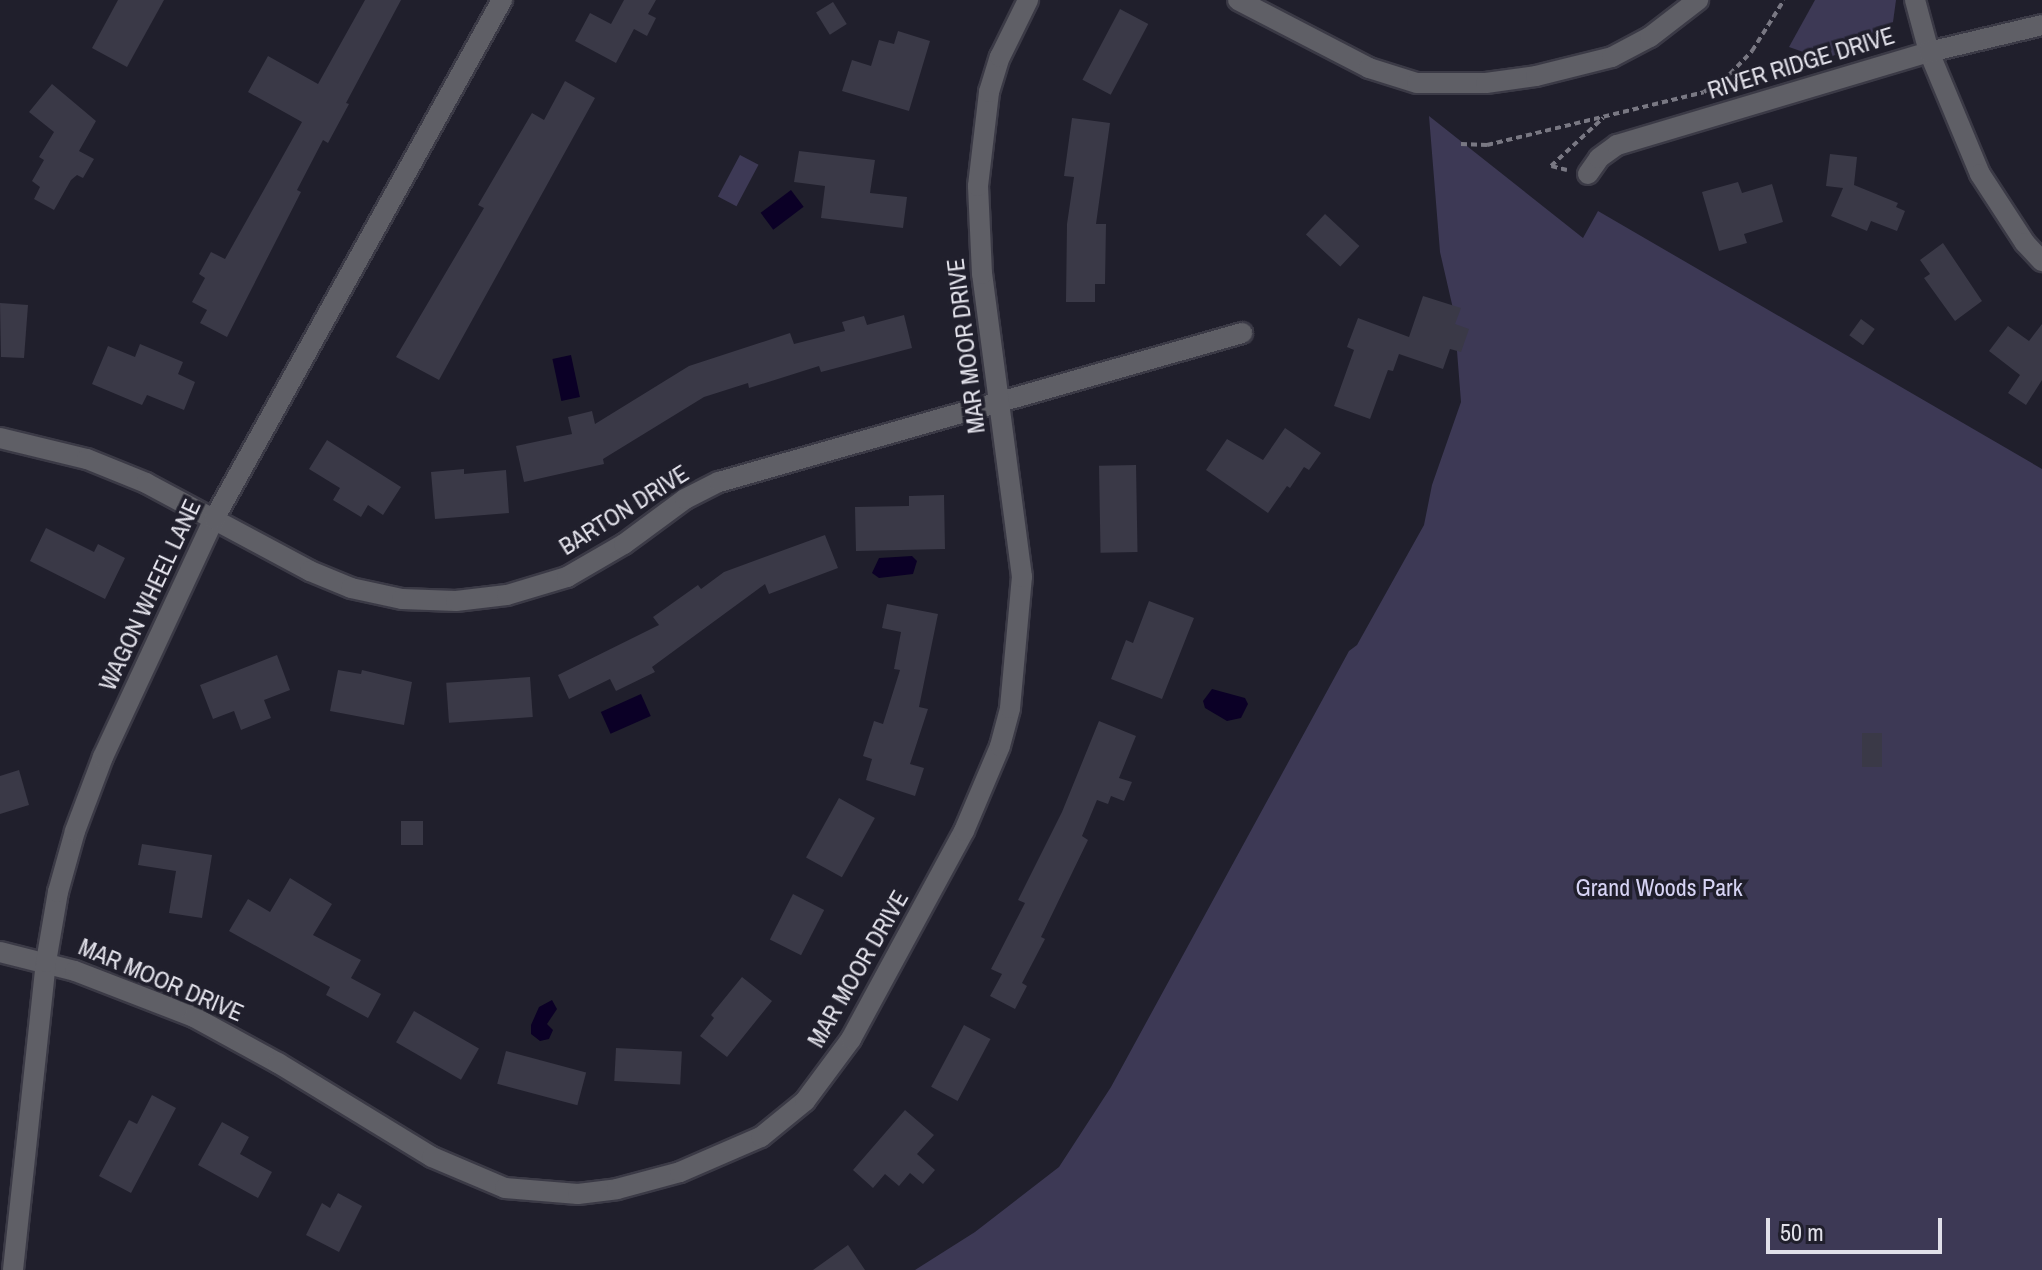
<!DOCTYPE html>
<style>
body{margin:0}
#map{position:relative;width:2042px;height:1270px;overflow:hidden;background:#201f2c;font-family:"Archivo Narrow",sans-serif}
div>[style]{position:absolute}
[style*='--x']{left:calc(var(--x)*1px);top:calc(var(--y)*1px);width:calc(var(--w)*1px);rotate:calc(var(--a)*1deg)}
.green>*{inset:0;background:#3d3955;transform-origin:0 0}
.water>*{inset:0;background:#0b0026;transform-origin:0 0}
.building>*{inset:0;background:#3a3947;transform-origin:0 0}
.path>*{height:4px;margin-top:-2px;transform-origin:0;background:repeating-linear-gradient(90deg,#797883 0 6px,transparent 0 10px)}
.roads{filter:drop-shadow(2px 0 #3b3a46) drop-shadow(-2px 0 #3b3a46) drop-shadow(0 2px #3b3a46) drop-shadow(0 -2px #3b3a46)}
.minor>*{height:20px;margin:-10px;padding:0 10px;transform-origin:10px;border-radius:10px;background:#5f5f66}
span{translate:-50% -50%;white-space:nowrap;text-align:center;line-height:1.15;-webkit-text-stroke:7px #201f2c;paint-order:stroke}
.street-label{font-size:24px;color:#e1e0e9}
.park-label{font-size:24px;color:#d7d4f4}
.scale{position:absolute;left:1766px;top:1218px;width:176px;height:36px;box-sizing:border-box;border:4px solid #e1e0e9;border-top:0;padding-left:10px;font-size:24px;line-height:28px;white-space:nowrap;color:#e1e0e9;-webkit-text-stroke:6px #201f2c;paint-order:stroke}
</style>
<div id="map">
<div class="green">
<i style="clip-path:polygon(1815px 0,1896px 0,1893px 22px,1826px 60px,1789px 47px)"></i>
<i style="clip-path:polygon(1429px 116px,1583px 238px,1598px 211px,2042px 469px,2042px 1270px,915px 1270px,975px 1232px,1059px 1167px,1111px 1087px,1349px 651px,1357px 645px,1424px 525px,1432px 485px,1461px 402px,1454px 313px,1440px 252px)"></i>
<i style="left:740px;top:155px;width:21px;height:47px;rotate:28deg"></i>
</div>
<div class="water">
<i style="left:791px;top:190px;width:21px;height:38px;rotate:53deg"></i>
<i style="left:571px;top:355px;width:43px;height:19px;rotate:78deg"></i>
<i style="clip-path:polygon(912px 556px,917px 561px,913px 574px,879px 578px,872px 573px,879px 558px)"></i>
<i style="clip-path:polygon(1212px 689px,1245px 698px,1248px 704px,1241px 718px,1227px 721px,1205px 708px,1203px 701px)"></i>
<i style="left:641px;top:694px;width:24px;height:44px;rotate:66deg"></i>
<i style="clip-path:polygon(552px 1000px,557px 1009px,547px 1024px,553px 1030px,549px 1039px,540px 1041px,531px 1034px,531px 1025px,539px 1007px)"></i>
</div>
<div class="building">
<i style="clip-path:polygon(118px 0,164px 0,127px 67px,92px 48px)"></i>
<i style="clip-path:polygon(365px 0,401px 0,346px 103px,349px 104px,328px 143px,323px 140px,297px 190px,301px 192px,227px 337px,200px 323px,207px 310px,192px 302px,205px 278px,199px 274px,211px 252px,225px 259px,302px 122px,248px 92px,268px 56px,318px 84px)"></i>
<i style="clip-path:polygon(624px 0,656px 0,648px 14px,656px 18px,647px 36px,634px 29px,616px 63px,575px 41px,590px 13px,611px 24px)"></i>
<i style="left:833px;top:2px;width:26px;height:20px;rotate:58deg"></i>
<i style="left:1120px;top:9px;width:32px;height:80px;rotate:28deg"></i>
<i style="clip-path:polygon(898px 31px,930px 41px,909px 111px,842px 91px,852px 60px,871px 66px,879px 40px,894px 44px)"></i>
<i style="clip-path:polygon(565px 81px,595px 98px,439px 380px,396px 357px,484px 208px,478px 205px,532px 113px,544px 120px)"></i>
<i style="clip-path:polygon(52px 84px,96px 121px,79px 151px,94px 159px,83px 178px,77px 175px,71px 180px,54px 210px,34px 199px,40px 187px,32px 181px,44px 160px,39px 157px,54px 132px,29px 112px)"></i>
<i style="clip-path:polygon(1072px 118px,1110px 123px,1096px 224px,1106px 224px,1105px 284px,1095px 284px,1095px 302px,1066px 302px,1067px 224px,1074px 177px,1064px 176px)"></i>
<i style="clip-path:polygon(799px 151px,875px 160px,870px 193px,907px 197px,903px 228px,821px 218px,825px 186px,794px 182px)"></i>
<i style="clip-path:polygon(1830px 154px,1857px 157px,1854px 185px,1898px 203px,1896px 207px,1905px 211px,1897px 231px,1871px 221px,1867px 231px,1831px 216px,1843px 188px,1826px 186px)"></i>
<i style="clip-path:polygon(1738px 182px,1742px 193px,1772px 184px,1783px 222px,1744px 234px,1747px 243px,1719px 251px,1702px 192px)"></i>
<i style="left:1325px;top:214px;width:47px;height:28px;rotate:43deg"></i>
<i style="clip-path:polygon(1943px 243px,1982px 301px,1955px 321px,1924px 278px,1930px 274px,1920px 260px)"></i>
<i style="clip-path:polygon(1423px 296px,1461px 308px,1455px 324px,1469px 329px,1461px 352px,1450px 349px,1443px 369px,1399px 354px,1393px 371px,1388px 370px,1370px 419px,1334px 406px,1354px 350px,1347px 347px,1358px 318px,1409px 337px)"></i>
<i style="clip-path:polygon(0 303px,28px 305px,24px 358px,1px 357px)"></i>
<i style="clip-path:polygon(904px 315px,912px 348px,821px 372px,819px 366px,749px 388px,748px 383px,704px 397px,603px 459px,604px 464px,524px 482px,516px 446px,572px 434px,568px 417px,592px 411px,595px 424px,689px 366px,790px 333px,794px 344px,845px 331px,842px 322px,864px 316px,867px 325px)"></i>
<i style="left:1861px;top:319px;width:17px;height:20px;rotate:36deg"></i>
<i style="clip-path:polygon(2042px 324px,2042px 380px,2026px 405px,2008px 393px,2020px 375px,1989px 351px,2008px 326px,2029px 341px)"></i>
<i style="clip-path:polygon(140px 344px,183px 362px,178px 374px,195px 382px,184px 410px,147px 395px,142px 405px,92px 384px,108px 346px,135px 357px)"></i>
<i style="clip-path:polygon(1285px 428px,1321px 453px,1309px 470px,1304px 467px,1290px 488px,1287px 486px,1268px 513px,1206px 470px,1227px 439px,1263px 460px)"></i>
<i style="clip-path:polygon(327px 440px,401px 487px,383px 515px,368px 505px,361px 517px,333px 500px,340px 488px,309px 469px)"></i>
<i style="left:1136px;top:465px;width:87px;height:37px;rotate:89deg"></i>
<i style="clip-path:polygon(464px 469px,464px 474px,506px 470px,509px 513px,435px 519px,431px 472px)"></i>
<i style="clip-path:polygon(944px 495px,945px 549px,856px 551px,855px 507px,909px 506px,909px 496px)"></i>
<i style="clip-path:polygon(46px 528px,94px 552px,98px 544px,125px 558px,105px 599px,30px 561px)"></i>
<i style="clip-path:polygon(825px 535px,838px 568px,769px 594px,765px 584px,652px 667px,655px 672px,616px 691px,610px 679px,569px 699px,558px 675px,659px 625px,653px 617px,698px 585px,701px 589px,724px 572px)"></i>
<i style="clip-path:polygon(1149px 601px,1194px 618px,1162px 699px,1111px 679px,1126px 640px,1133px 643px)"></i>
<i style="clip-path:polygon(887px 604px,938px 614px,919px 707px,928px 709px,910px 764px,924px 768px,915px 796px,866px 780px,872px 759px,863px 756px,874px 721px,883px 724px,900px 670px,894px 669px,901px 632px,882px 628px)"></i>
<i style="clip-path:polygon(277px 655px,290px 690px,264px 700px,271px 718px,241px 730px,234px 711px,213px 719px,200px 685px)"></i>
<i style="clip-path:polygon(338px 670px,361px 674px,362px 670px,412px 682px,404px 725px,330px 711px)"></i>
<i style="left:530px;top:677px;width:40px;height:84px;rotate:86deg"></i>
<i style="clip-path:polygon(1099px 721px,1136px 736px,1119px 778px,1132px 782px,1124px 801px,1111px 796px,1108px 804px,1097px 800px,1082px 836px,1088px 840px,1041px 937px,1045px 939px,1022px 983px,1027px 986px,1015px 1009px,990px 996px,1002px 974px,991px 969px,1025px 903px,1018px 900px,1062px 812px)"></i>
<i style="left:1862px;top:733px;width:20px;height:34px"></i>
<i style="clip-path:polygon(19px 770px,29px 805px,0 814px,0 776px)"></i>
<i style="left:839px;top:798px;width:41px;height:68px;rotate:29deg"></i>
<i style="left:401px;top:821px;width:22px;height:24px"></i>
<i style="clip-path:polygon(142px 844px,212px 855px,202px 918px,169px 913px,176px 871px,138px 865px)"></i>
<i style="clip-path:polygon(290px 878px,332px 904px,313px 935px,361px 960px,351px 978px,381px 994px,368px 1018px,326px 995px,330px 987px,229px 931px,248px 899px,270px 912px)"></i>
<i style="left:793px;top:894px;width:35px;height:51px;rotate:27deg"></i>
<i style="clip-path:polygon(742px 977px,772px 1001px,727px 1057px,700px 1036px,714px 1018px,711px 1015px)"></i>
<i style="left:414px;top:1011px;width:75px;height:36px;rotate:30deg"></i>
<i style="left:964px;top:1025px;width:30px;height:70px;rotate:28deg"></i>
<i style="left:616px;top:1048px;width:66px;height:33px;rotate:3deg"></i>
<i style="left:506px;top:1051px;width:83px;height:34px;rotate:15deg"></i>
<i style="clip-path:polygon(152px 1095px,176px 1108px,131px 1193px,99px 1176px,129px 1120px,137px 1124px)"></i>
<i style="clip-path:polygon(905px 1110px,934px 1135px,917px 1154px,935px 1170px,923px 1184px,910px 1173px,899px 1186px,885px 1174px,873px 1188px,853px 1170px)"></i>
<i style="clip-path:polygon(222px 1122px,249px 1137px,240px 1154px,272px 1172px,258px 1198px,198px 1165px)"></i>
<i style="clip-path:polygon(338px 1193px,362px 1206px,339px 1252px,306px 1235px,322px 1203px,330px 1208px)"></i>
<i style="clip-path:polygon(848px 1245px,865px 1270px,813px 1270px)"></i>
</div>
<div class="path">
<i style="--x:1461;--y:144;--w:26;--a:2"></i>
<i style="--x:1487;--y:145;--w:223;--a:-13.7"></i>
<i style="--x:1704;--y:92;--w:32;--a:-35"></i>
<i style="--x:1730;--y:74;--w:32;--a:-46"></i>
<i style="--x:1752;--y:51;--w:60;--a:-57.9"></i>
<i style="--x:1567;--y:170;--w:16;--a:-166"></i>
<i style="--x:1551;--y:166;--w:71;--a:-42.7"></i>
</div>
<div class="roads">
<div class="minor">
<i style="--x:1238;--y:0;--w:148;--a:27.4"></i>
<i style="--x:1369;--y:68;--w:50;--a:17.4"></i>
<i style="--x:1417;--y:83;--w:69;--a:0"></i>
<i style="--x:1486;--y:83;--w:50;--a:-8"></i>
<i style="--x:1536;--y:76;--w:78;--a:-14"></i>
<i style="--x:1612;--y:57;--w:43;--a:-27.8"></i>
<i style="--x:1650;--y:37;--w:61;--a:-37.6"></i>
<i style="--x:1915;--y:0;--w:54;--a:74.9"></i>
<i style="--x:1929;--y:52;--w:132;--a:67.3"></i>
<i style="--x:1980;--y:174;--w:82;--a:56.9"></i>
<i style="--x:2025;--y:243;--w:25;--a:47"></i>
<i style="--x:1588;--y:174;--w:19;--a:-55"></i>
<i style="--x:1599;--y:158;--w:22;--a:-36"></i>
<i style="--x:1617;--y:145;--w:326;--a:-16.6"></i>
<i style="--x:1929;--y:52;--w:116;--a:-13.4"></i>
<i style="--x:0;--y:438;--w:89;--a:13.6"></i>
<i style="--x:87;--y:459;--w:64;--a:22.1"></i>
<i style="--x:146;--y:483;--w:186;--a:28.2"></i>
<i style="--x:310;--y:571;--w:44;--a:22.5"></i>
<i style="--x:351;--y:588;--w:52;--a:12.2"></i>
<i style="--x:402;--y:599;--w:54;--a:2.1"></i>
<i style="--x:456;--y:601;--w:51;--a:-6.7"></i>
<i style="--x:507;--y:595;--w:63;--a:-16.7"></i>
<i style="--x:567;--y:577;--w:66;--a:-30.1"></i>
<i style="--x:624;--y:544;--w:76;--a:-36.4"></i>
<i style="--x:685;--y:499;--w:38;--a:-27"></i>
<i style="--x:719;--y:482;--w:544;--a:-15.9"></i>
<i style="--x:0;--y:952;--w:77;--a:14.2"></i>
<i style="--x:75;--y:971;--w:128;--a:21.1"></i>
<i style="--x:194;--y:1017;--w:96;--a:28.7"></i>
<i style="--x:278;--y:1063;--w:180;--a:31.4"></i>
<i style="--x:432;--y:1157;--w:79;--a:23"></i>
<i style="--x:505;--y:1188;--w:73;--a:4.7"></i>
<i style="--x:578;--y:1194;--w:39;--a:-7"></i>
<i style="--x:617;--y:1189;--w:65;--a:-15.1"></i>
<i style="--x:680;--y:1172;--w:88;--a:-23.4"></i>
<i style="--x:761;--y:1137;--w:57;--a:-39.3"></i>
<i style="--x:805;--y:1101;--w:77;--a:-53.4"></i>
<i style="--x:851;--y:1039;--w:237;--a:-61.5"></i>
<i style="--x:964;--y:831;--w:92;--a:-67"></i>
<i style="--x:1000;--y:746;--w:39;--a:-75"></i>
<i style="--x:1010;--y:708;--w:132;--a:-84.8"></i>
<i style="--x:1022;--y:577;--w:306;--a:-97.5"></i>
<i style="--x:982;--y:274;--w:88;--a:-92.6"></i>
<i style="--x:978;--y:186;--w:95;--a:-83.3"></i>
<i style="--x:989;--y:92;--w:37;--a:-73"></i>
<i style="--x:1000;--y:57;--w:64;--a:-63.8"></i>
<i style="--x:13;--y:1270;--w:310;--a:-83.9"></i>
<i style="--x:46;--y:962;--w:71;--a:-80.3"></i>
<i style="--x:58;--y:892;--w:63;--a:-74.4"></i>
<i style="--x:75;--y:831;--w:79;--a:-69.3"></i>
<i style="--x:103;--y:757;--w:263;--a:-65"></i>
<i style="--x:214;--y:519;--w:594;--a:-60.97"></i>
</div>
</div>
<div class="street-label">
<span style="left:1801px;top:63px;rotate:-17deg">RIVER RIDGE DRIVE</span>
<span style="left:966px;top:346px;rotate:-97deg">MAR MOOR DRIVE</span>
<span style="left:624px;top:510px;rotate:-32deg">BARTON DRIVE</span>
<span style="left:150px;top:595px;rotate:-65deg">WAGON WHEEL LANE</span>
<span style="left:858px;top:969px;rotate:-60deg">MAR MOOR DRIVE</span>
<span style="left:161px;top:980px;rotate:23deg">MAR MOOR DRIVE</span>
</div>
<div class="park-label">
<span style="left:1659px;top:888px">Grand Woods Park</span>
</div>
<div class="scale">50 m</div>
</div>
